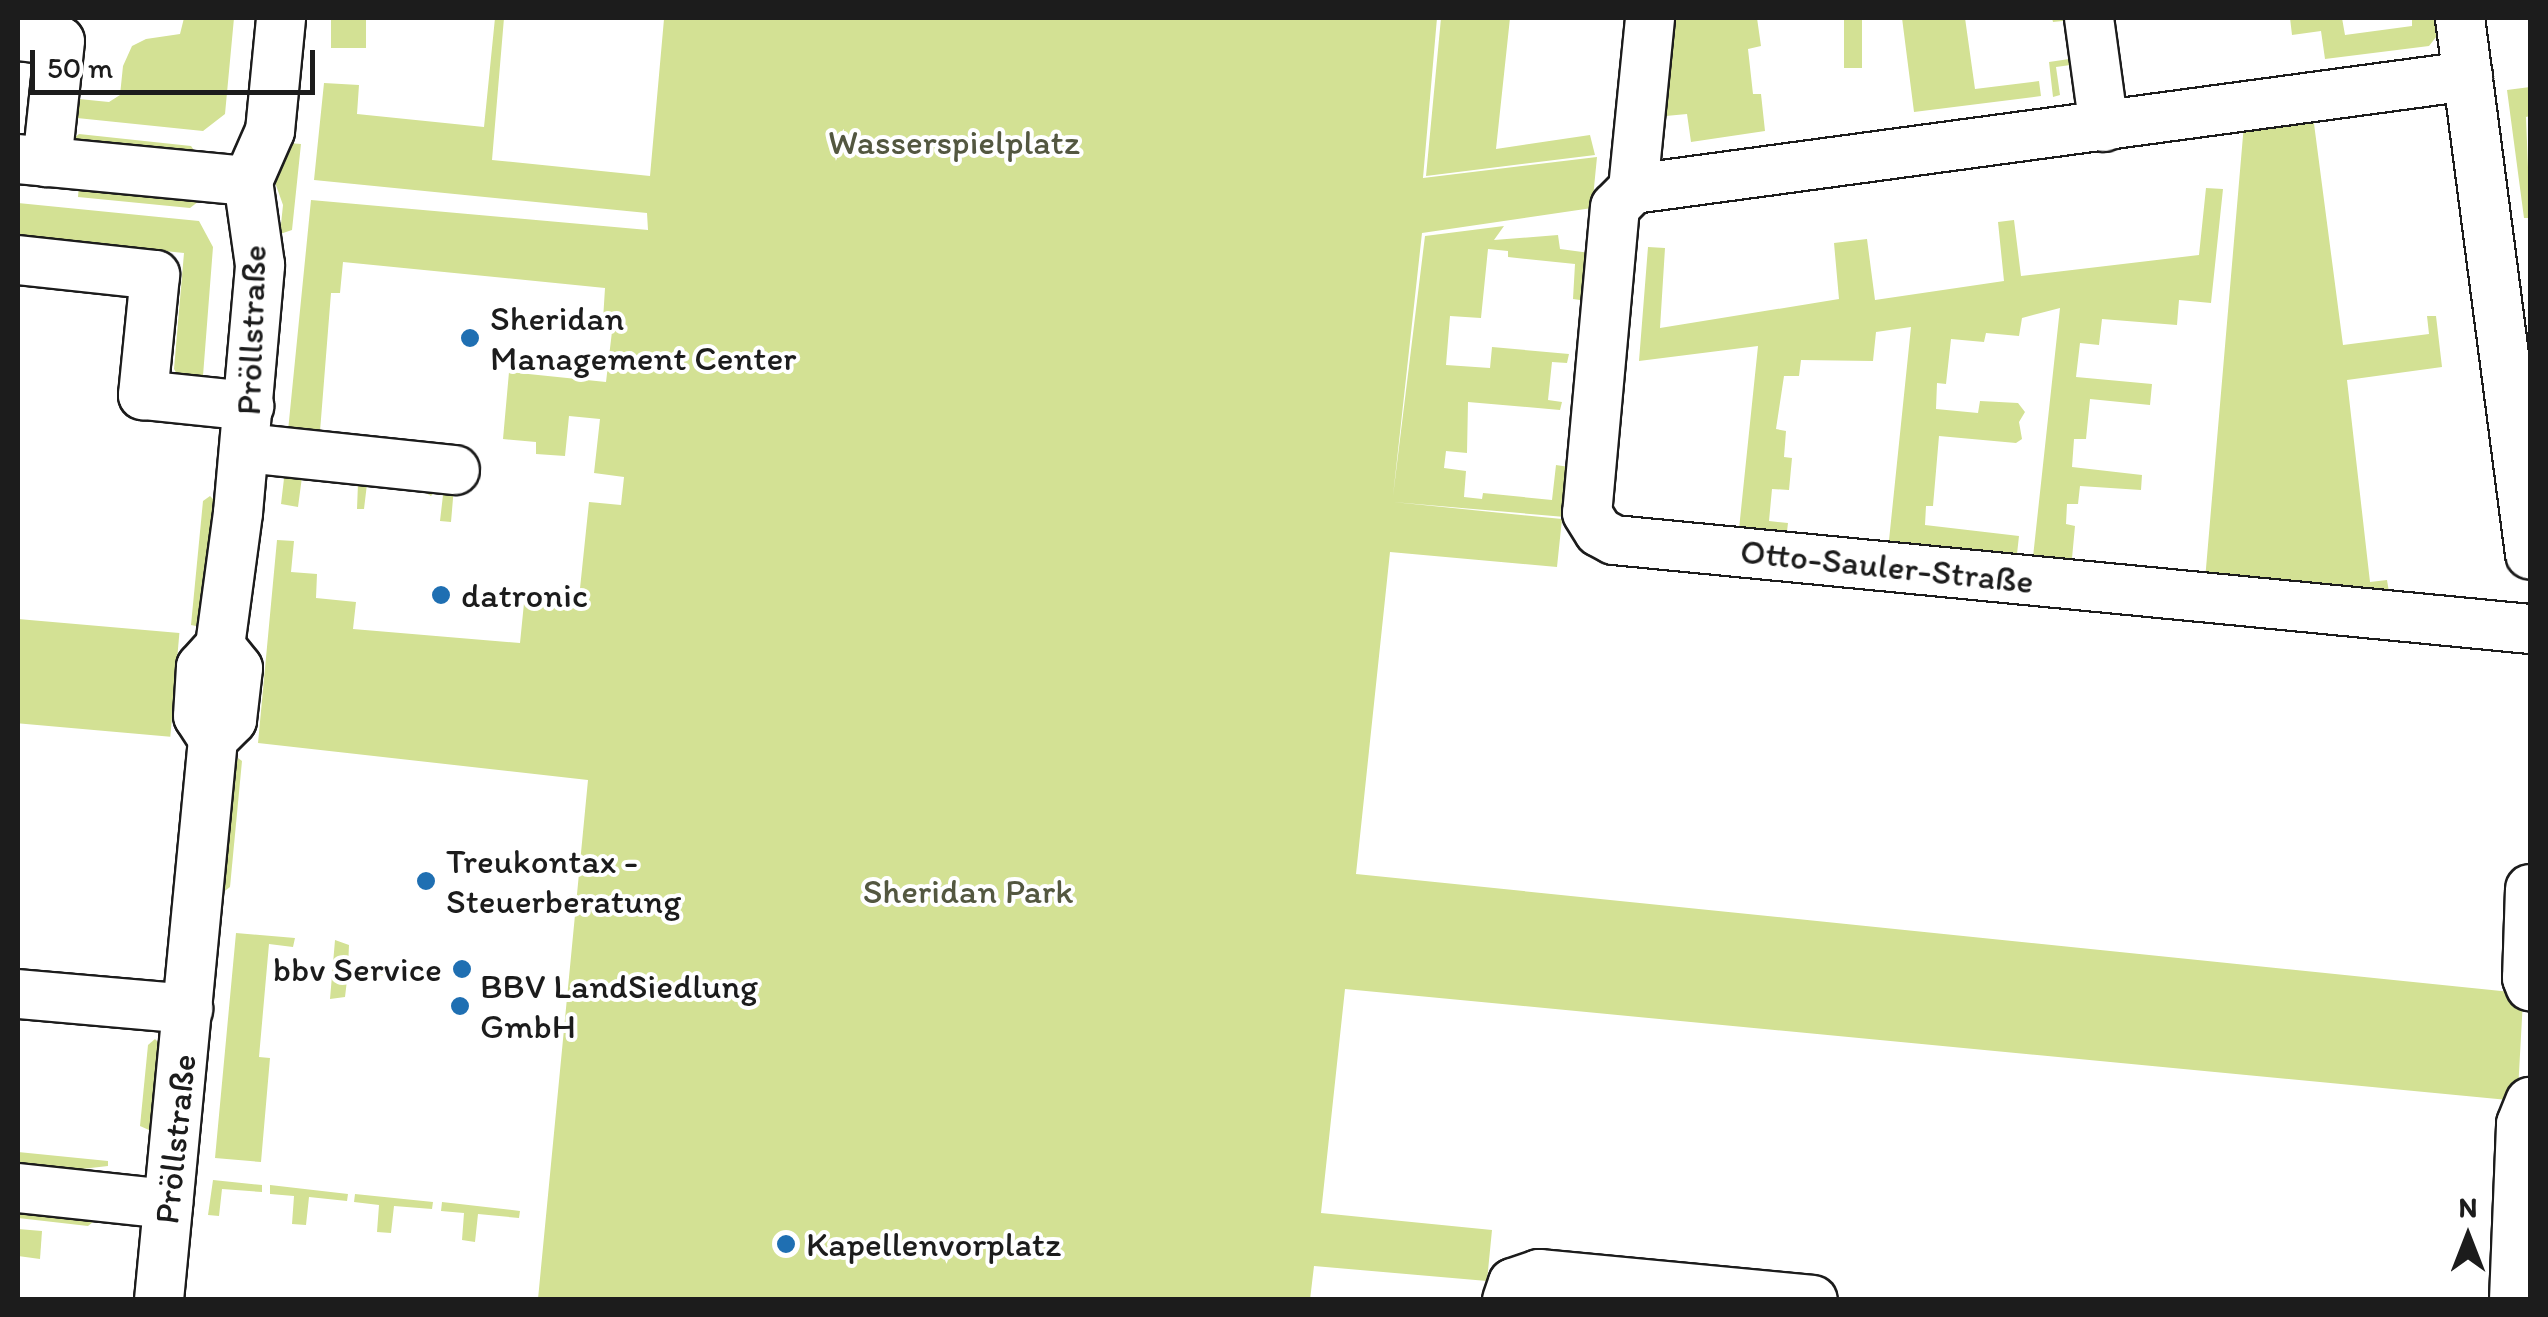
<!DOCTYPE html>
<meta charset="utf-8">
<style>
body{margin:0}
#map{position:relative;width:2548px;height:1317px;overflow:hidden;background:#fff;font-family:Itim,sans-serif}
div>[style]{position:absolute}
[style*='--x']{left:calc(var(--x)*1px);top:calc(var(--y)*1px);width:calc(var(--w)*1px);rotate:calc(var(--a)*1deg)}
.green>*{inset:0;background:#d3e194;transform-origin:0 0}
.roads{filter:drop-shadow(2px 0 #1c1c1c) drop-shadow(-2px 0 #1c1c1c) drop-shadow(0 2px #1c1c1c) drop-shadow(0 -2px #1c1c1c)}
.minor>*{height:48px;margin:-24px;padding:0 24px;transform-origin:24px;border-radius:24px;background:#fff}
.dots>*{width:28px;height:28px;translate:-50% -50%;box-sizing:border-box;border:5px solid #fff;border-radius:50%}
span{translate:-50% -50%;white-space:nowrap;text-align:center;line-height:1.15;-webkit-text-stroke:8px #fff;paint-order:stroke}
.park-label{font-size:35px;color:#535740}
.poi-label{font-size:35px;color:#1c1c1c}
.left{translate:0 -50%;text-align:left}
.right{translate:-100% -50%;text-align:right}
.street-label{font-size:35px;color:#1c1c1c}
.frame{position:absolute;inset:0;border:20px solid #1c1c1c;pointer-events:none}
.north{position:absolute;left:2418px;top:1187px;width:100px;height:100px;-webkit-text-stroke:8px #fff;paint-order:stroke;rotate:0deg;font-size:28px;font-weight:700;line-height:40px;text-align:center;color:#1c1c1c}
.north::after{content:'';display:block;margin:auto;width:35px;height:45px;background:#1c1c1c;clip-path:polygon(50% 0,100% 100%,50% 72%,0 100%)}
.scale{position:absolute;left:30px;top:50px;width:285px;height:45px;box-sizing:border-box;border:5px solid #1c1c1c;border-top:0;padding-left:12px;font-size:30px;line-height:35px;white-space:nowrap;color:#1c1c1c;-webkit-text-stroke:8px #fff;paint-order:stroke}
</style>
<div id="map">
<div class="green">
<i style="clip-path:polygon(184px 18px,234px 18px,225px 114px,203px 131px,77px 118px,79px 99px,109px 102px,120px 95px,123px 66px,132px 46px,146px 39px,180px 34px)"></i>
<i style="left:331px;top:18px;width:35px;height:30px"></i>
<i style="clip-path:polygon(495px 18px,504px 18px,492px 160px,650px 176px,664px 19px,655px 18px,1437px 18px,1423px 178px,1597px 157px,1592px 208px,1422px 233px,1393px 496px,1425px 236px,1504px 226px,1494px 240px,1558px 235px,1560px 249px,1590px 253px,1587px 301px,1573px 299px,1575px 264px,1508px 257px,1508px 251px,1488px 249px,1481px 318px,1450px 316px,1446px 365px,1490px 368px,1492px 347px,1569px 354px,1567px 363px,1552px 362px,1548px 400px,1562px 402px,1560px 410px,1468px 402px,1467px 453px,1446px 451px,1444px 468px,1466px 471px,1464px 497px,1482px 499px,1483px 493px,1552px 500px,1556px 465px,1569px 467px,1565px 517px,1393px 502px,1562px 519px,1557px 567px,1390px 552px,1356px 874px,2511px 992px,2523px 1000px,2518px 1091px,2508px 1100px,1345px 989px,1321px 1213px,1492px 1230px,1487px 1281px,1314px 1266px,1310px 1300px,538px 1299px,588px 780px,258px 743px,277px 540px,294px 541px,291px 572px,317px 574px,316px 598px,356px 602px,353px 629px,520px 643px,525px 593px,579px 598px,589px 502px,621px 505px,624px 477px,594px 473px,600px 419px,569px 416px,565px 456px,536px 454px,536px 442px,503px 439px,509px 372px,606px 382px,613px 323px,603px 320px,605px 288px,343px 262px,340px 293px,331px 293px,319px 444px,287px 441px,311px 200px,648px 230px,647px 213px,314px 180px,324px 83px,359px 85px,357px 114px,484px 127px)"></i>
<i style="clip-path:polygon(1441px 18px,1510px 18px,1496px 149px,1590px 135px,1595px 155px,1426px 176px)"></i>
<i style="clip-path:polygon(1665px 18px,1757px 18px,1761px 46px,1748px 49px,1753px 94px,1761px 94px,1765px 131px,1691px 142px,1687px 114px,1655px 117px)"></i>
<i style="left:1844px;top:18px;width:18px;height:50px"></i>
<i style="clip-path:polygon(1902px 18px,1965px 18px,1975px 89px,2039px 81px,2041px 96px,1914px 112px)"></i>
<i style="clip-path:polygon(2052px 18px,2079px 18px,2085px 63px,2056px 67px,2060px 95px,2053px 97px,2049px 62px,2076px 58px,2072px 20px,2053px 22px)"></i>
<i style="clip-path:polygon(2290px 18px,2342px 18px,2345px 35px,2412px 26px,2412px 18px,2443px 18px,2444px 27px,2429px 46px,2325px 59px,2321px 31px,2292px 35px)"></i>
<i style="clip-path:polygon(2530px 87px,2530px 116px,2526px 117px,2530px 218px,2524px 218px,2507px 90px)"></i>
<i style="clip-path:polygon(2313px 116px,2343px 345px,2429px 334px,2427px 316px,2436px 316px,2442px 367px,2347px 380px,2370px 582px,2387px 580px,2390px 598px,2205px 580px,2244px 124px)"></i>
<i style="clip-path:polygon(79px 134px,191px 146px,199px 157px,77px 146px,74px 138px)"></i>
<i style="clip-path:polygon(288px 143px,301px 144px,292px 230px,280px 234px,283px 205px,272px 174px)"></i>
<i style="clip-path:polygon(79px 185px,179px 195px,199px 201px,190px 208px,78px 197px)"></i>
<i style="clip-path:polygon(2206px 188px,2223px 189px,2211px 303px,2179px 300px,2177px 325px,2102px 319px,2099px 345px,2080px 343px,2076px 377px,2152px 384px,2150px 405px,2090px 399px,2086px 439px,2074px 439px,2072px 467px,2142px 475px,2141px 490px,2080px 486px,2078px 504px,2067px 504px,2066px 524px,2075px 526px,2071px 569px,2039px 566px,2033px 557px,2060px 308px,2022px 318px,2019px 336px,1986px 333px,1984px 342px,1951px 339px,1946px 384px,1937px 383px,1936px 409px,1978px 413px,1980px 401px,2018px 403px,2025px 412px,2019px 422px,2022px 439px,2016px 443px,1939px 436px,1933px 506px,1926px 506px,1925px 525px,2019px 536px,2016px 563px,1888px 550px,1911px 327px,1876px 332px,1873px 361px,1801px 360px,1799px 376px,1784px 376px,1776px 429px,1786px 431px,1784px 457px,1792px 458px,1789px 490px,1772px 489px,1769px 521px,1788px 523px,1786px 540px,1739px 529px,1758px 346px,1639px 361px,1648px 247px,1665px 248px,1660px 328px,1839px 299px,1834px 243px,1867px 239px,1875px 300px,2004px 281px,1998px 222px,2014px 220px,2021px 276px,2199px 255px)"></i>
<i style="clip-path:polygon(18px 203px,199px 221px,213px 247px,203px 376px,177px 374px,174px 369px,184px 253px,18px 236px)"></i>
<i style="clip-path:polygon(285px 470px,454px 487px,451px 522px,440px 521px,443px 495px,435px 491px,431px 496px,421px 490px,367px 484px,364px 509px,357px 509px,358px 483px,302px 477px,298px 507px,281px 504px)"></i>
<i style="clip-path:polygon(210px 496px,217px 503px,209px 585px,196px 626px,191px 625px,203px 501px)"></i>
<i style="left:18px;top:619px;width:162px;height:104px;rotate:5deg"></i>
<i style="clip-path:polygon(238px 758px,242px 761px,230px 887px,222px 893px,217px 886px,224px 809px)"></i>
<i style="clip-path:polygon(236px 933px,295px 938px,293px 947px,269px 944px,259px 1057px,270px 1058px,261px 1162px,215px 1158px)"></i>
<i style="clip-path:polygon(335px 940px,349px 945px,348px 968px,390px 971px,390px 976px,348px 972px,345px 997px,330px 999px)"></i>
<i style="clip-path:polygon(155px 1039px,162px 1046px,149px 1130px,140px 1126px,148px 1045px)"></i>
<i style="clip-path:polygon(18px 1152px,108px 1161px,108px 1166px,73px 1170px,18px 1166px)"></i>
<i style="clip-path:polygon(213px 1180px,262px 1185px,262px 1192px,222px 1189px,219px 1216px,208px 1215px)"></i>
<i style="clip-path:polygon(270px 1185px,348px 1194px,347px 1201px,309px 1197px,306px 1225px,292px 1224px,294px 1196px,270px 1194px)"></i>
<i style="clip-path:polygon(355px 1194px,433px 1202px,432px 1209px,394px 1206px,391px 1233px,377px 1232px,379px 1205px,354px 1202px)"></i>
<i style="clip-path:polygon(442px 1202px,520px 1211px,519px 1218px,478px 1214px,475px 1242px,462px 1240px,464px 1213px,441px 1211px)"></i>
<i style="clip-path:polygon(18px 1204px,98px 1218px,88px 1226px,18px 1218px)"></i>
<i style="clip-path:polygon(18px 1229px,42px 1231px,40px 1259px,18px 1256px)"></i>
</div>
<div class="roads">
<div class="minor">
<i style="--x:2089;--y:18;--w:110;--a:82.2"></i>
<i style="--x:2460;--y:18;--w:541;--a:82.56"></i>
<i style="--x:18;--y:36;--w:42;--a:6.8"></i>
<i style="--x:60;--y:41;--w:122;--a:96.1"></i>
<i style="--x:2468;--y:76;--w:843;--a:172.29"></i>
<i style="--x:1633;--y:189;--w:25;--a:135"></i>
<i style="--x:1615;--y:207;--w:307;--a:95.2"></i>
<i style="--x:1587;--y:513;--w:22;--a:58"></i>
<i style="--x:1599;--y:532;--w:17;--a:28"></i>
<i style="--x:1614;--y:540;--w:920;--a:5.55"></i>
<i style="--x:18;--y:159;--w:231;--a:5.5"></i>
<i style="--x:1633;--y:189;--w:172;--a:-84.3"></i>
<i style="--x:18;--y:260;--w:138;--a:6.2"></i>
<i style="--x:155;--y:275;--w:121;--a:95.7"></i>
<i style="--x:143;--y:395;--w:107;--a:5.9"></i>
<i style="--x:245;--y:448;--w:211;--a:6"></i>
<i style="--x:213;--y:739;--w:27;--a:-45"></i>
<i style="--x:232;--y:720;--w:52;--a:-83.4"></i>
<i style="--x:238;--y:668;--w:28;--a:-129"></i>
<i style="--x:2530;--y:889;--w:89;--a:91.9"></i>
<i style="--x:2527;--y:978;--w:9;--a:69"></i>
<i style="--x:18;--y:994;--w:171;--a:5"></i>
<i style="--x:18;--y:1188;--w:151;--a:6.1"></i>
<i style="--x:159;--y:1300;--w:564;--a:-84.5"></i>
<i style="--x:213;--y:739;--w:27;--a:-123"></i>
<i style="--x:198;--y:716;--w:49;--a:-86.5"></i>
<i style="--x:201;--y:667;--w:28;--a:-48"></i>
<i style="--x:220;--y:646;--w:134;--a:-82.3"></i>
<i style="--x:238;--y:513;--w:249;--a:-84.9"></i>
<i style="--x:260;--y:265;--w:85;--a:-98.1"></i>
<i style="--x:248;--y:181;--w:55;--a:-66.3"></i>
<i style="--x:270;--y:131;--w:114;--a:-84.4"></i>
<i style="--x:1507;--y:1300;--w:18;--a:-71"></i>
<i style="--x:1513;--y:1283;--w:28;--a:-19"></i>
<i style="--x:1539;--y:1274;--w:275;--a:5.4"></i>
<i style="--x:2514;--y:1300;--w:176;--a:-87.7"></i>
<i style="--x:2521;--y:1124;--w:24;--a:-68"></i>
</div>
</div>
<div class="dots">
<i style="left:470px;top:338px;background:#1f6fb2"></i>
<i style="left:441px;top:595px;background:#1f6fb2"></i>
<i style="left:426px;top:881px;background:#1f6fb2"></i>
<i style="left:462px;top:969px;background:#1f6fb2"></i>
<i style="left:460px;top:1006px;background:#1f6fb2"></i>
<i style="left:786px;top:1244px;background:#1f6fb2"></i>
</div>
<div class="park-label">
<span style="left:954px;top:142px">Wasserspielplatz</span>
<span style="left:968px;top:891px">Sheridan Park</span>
</div>
<div class="poi-label">
<span class="left" style="left:490px;top:338px">Sheridan<br>Management Center</span>
<span class="left" style="left:461px;top:595px">datronic</span>
<span class="left" style="left:446px;top:881px">Treukontax -<br>Steuerberatung</span>
<span class="right" style="left:442px;top:969px">bbv Service</span>
<span class="left" style="left:480px;top:1006px">BBV LandSiedlung<br>GmbH</span>
<span class="left" style="left:806px;top:1244px">Kapellenvorplatz</span>
</div>
<div class="street-label">
<span style="left:251px;top:330px;rotate:-88deg">Pröllstraße</span>
<span style="left:1887px;top:566px;rotate:6deg">Otto-Sauler-Straße</span>
<span style="left:175px;top:1139px;rotate:-84deg">Pröllstraße</span>
</div>
<div class="frame"></div>
<div class="north">N</div>
<div class="scale">50 m</div>
</div>
